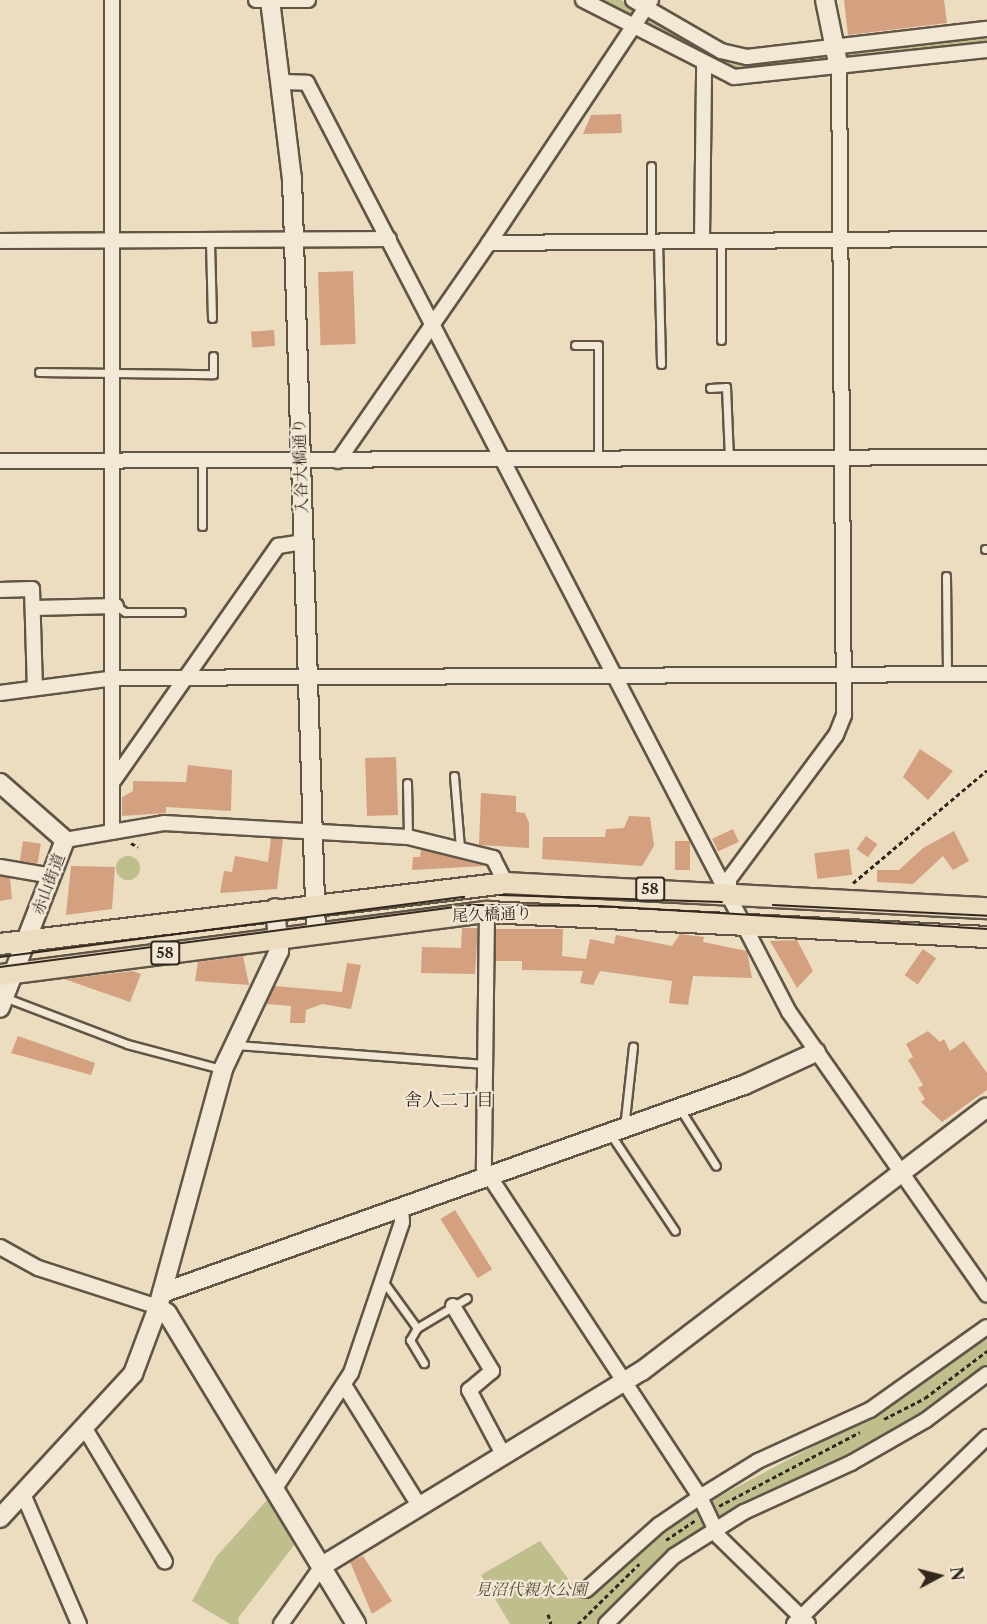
<!DOCTYPE html>
<meta charset="utf-8">
<style>
body{margin:0}
#map{position:relative;width:987px;height:1624px;overflow:hidden;background:#ecdcc0;font-family:"Libre Caslon Text","Noto Serif JP",serif}
div>[style]{position:absolute}
[style*='--x']{left:calc(var(--x)*1px);top:calc(var(--y)*1px);width:calc(var(--w)*1px);rotate:calc(var(--a)*1deg)}
.green>*{inset:0;background:#bfbe8d}
.round{border-radius:50%}
.building>*{inset:0;background:#d4a180;transform-origin:0 0}
.path>*{height:3px;margin-top:-1.5px;transform-origin:0;background:repeating-linear-gradient(90deg,#33281e 0 4.5px,transparent 0 7.5px)}
.roads{filter:drop-shadow(2px 0 #615546) drop-shadow(-2px 0 #615546) drop-shadow(0 2px #615546) drop-shadow(0 -2px #615546)}
.lane>*{height:7px;margin:-3.5px;padding:0 3.5px;transform-origin:3.5px;border-radius:3.5px;background:#f3e8d6}
.street>*{height:14px;margin:-7px;padding:0 7px;transform-origin:7px;border-radius:7px;background:#f3e8d6}
.secondary>*{height:18px;margin:-9px;padding:0 9px;transform-origin:9px;border-radius:9px;background:#f3e8d6}
.primary>*{height:20px;margin:-10px;padding:0 10px;transform-origin:10px;border-radius:10px;background:#ecdcc0}
.tram>*{height:1.5px;margin:-0.75px;padding:0 0.75px;transform-origin:0.75px;border-radius:0.75px;background:#33281e}
span{translate:-50% -50%;white-space:nowrap;text-align:center;line-height:1.15;-webkit-text-stroke:4.5px #f3e8d6;paint-order:stroke}
.shield-label span{padding:2px 4px;background:#f3e8d6;border:2px solid;border-radius:4px;-webkit-text-stroke-width:0}
.shield-label{font-size:15px;color:#33281e;font-weight:700}
.street-label{font-size:16px;color:#33281e}
.park-label{font-size:16px;color:#564e3a;font-style:italic}
.neighbourhood-label{font-size:18px;color:#33281e}
.north{position:absolute;left:909px;top:1546px;width:60px;height:60px;-webkit-text-stroke:4px #f3e8d6;paint-order:stroke;rotate:83deg;font-size:16px;font-weight:700;line-height:24px;text-align:center;color:#33281e}
.north::after{content:'';display:block;margin:auto;width:21px;height:27px;background:#33281e;clip-path:polygon(50% 0,100% 100%,50% 72%,0 100%)}
</style>
<div id="map">
<div class="green">
<i style="clip-path:polygon(598px 0,621px 0,714px 53px,987px 34px,987px 46px,726px 71px)"></i>
<i class="round" style="left:116px;top:856px;width:24px;height:24px"></i>
<i style="clip-path:polygon(987px 1338px,987px 1367px,958px 1390px,863px 1450px,697px 1533px,657px 1563px,597px 1624px,510px 1624px,481px 1575px,540px 1541px,572px 1584px,586px 1592px,690px 1512px,886px 1408px)"></i>
<i style="clip-path:polygon(268px 1499px,295px 1544px,238px 1618px,239px 1624px,230px 1624px,192px 1601px,216px 1557px)"></i>
</div>
<div class="building">
<i style="clip-path:polygon(844px 0,944px 0,947px 23px,848px 35px)"></i>
<i style="clip-path:polygon(621px 114px,622px 133px,583px 134px,591px 115px)"></i>
<i style="left:353px;top:271px;width:73px;height:35px;rotate:88deg"></i>
<i style="left:274px;top:330px;width:16px;height:23px;rotate:86deg"></i>
<i style="clip-path:polygon(920px 749px,953px 771px,928px 800px,903px 777px)"></i>
<i style="left:396px;top:757px;width:58px;height:31px;rotate:88deg"></i>
<i style="clip-path:polygon(188px 765px,232px 770px,231px 811px,166px 807px,166px 813px,122px 816px,122px 797px,133px 791px,133px 781px,186px 782px)"></i>
<i style="clip-path:polygon(481px 793px,516px 796px,516px 812px,525px 813px,529px 823px,529px 848px,479px 845px)"></i>
<i style="clip-path:polygon(629px 816px,650px 817px,654px 846px,642px 866px,542px 859px,543px 837px,605px 837px,606px 829px,624px 828px)"></i>
<i style="left:733px;top:829px;width:14px;height:23px;rotate:65deg"></i>
<i style="clip-path:polygon(954px 831px,969px 861px,953px 870px,943px 856px,913px 884px,877px 882px,877px 870px,899px 870px,923px 848px)"></i>
<i style="left:866px;top:836px;width:14px;height:16px;rotate:36deg"></i>
<i style="clip-path:polygon(271px 838px,283px 839px,277px 889px,220px 893px,224px 871px,232px 872px,235px 856px,268px 862px)"></i>
<i style="left:23px;top:841px;width:18px;height:20px;rotate:9deg"></i>
<i style="left:675px;top:841px;width:15px;height:29px"></i>
<i style="left:849px;top:849px;width:26px;height:35px;rotate:83deg"></i>
<i style="clip-path:polygon(421px 850px,423px 850px,485px 866px,412px 870px,413px 857px,420px 857px)"></i>
<i style="clip-path:polygon(71px 866px,115px 867px,112px 909px,66px 915px)"></i>
<i style="clip-path:polygon(0 876px,10px 878px,12px 899px,0 901px)"></i>
<i style="clip-path:polygon(462px 928px,478px 928px,475px 974px,421px 973px,422px 947px,461px 948px)"></i>
<i style="clip-path:polygon(496px 929px,563px 929px,562px 956px,586px 959px,590px 939px,614px 944px,616px 935px,672px 946px,680px 934px,704px 937px,703px 942px,747px 951px,752px 978px,693px 976px,688px 1005px,669px 1003px,672px 981px,600px 971px,593px 985px,580px 983px,583px 971px,522px 970px,522px 961px,495px 961px)"></i>
<i style="clip-path:polygon(797px 940px,813px 971px,797px 988px,770px 941px)"></i>
<i style="left:923px;top:949px;width:16px;height:32px;rotate:35deg"></i>
<i style="clip-path:polygon(243px 956px,249px 985px,195px 981px,198px 962px)"></i>
<i style="clip-path:polygon(347px 963px,361px 965px,351px 1009px,322px 1004px,306px 1010px,305px 1023px,290px 1023px,291px 1006px,266px 1004px,275px 986px,342px 992px)"></i>
<i style="clip-path:polygon(133px 971px,141px 974px,130px 1002px,64px 979px)"></i>
<i style="clip-path:polygon(928px 1031px,940px 1042px,944px 1039px,950px 1051px,964px 1041px,987px 1073px,987px 1090px,942px 1122px,921px 1102px,925px 1099px,918px 1088px,923px 1085px,908px 1060px,913px 1057px,906px 1044px)"></i>
<i style="clip-path:polygon(18px 1036px,95px 1063px,91px 1075px,11px 1053px)"></i>
<i style="left:455px;top:1210px;width:70px;height:17px;rotate:58deg"></i>
<i style="clip-path:polygon(363px 1556px,392px 1601px,372px 1614px,350px 1562px)"></i>
</div>
<div class="path">
<i style="--x:131;--y:843;--w:8;--a:30"></i>
<i style="--x:853;--y:883;--w:175;--a:-40.1"></i>
<i style="--x:884;--y:1419;--w:46;--a:-27.1"></i>
<i style="--x:925;--y:1398;--w:78;--a:-37.2"></i>
<i style="--x:719;--y:1506;--w:159;--a:-27.7"></i>
<i style="--x:666;--y:1540;--w:36;--a:-34"></i>
<i style="--x:548;--y:1614;--w:10;--a:73"></i>
<i style="--x:578;--y:1624;--w:86;--a:-44.5"></i>
</div>
<div class="roads">
<div class="lane">
<i style="--x:721;--y:239;--w:101;--a:90"></i>
<i style="--x:651;--y:240;--w:74;--a:-90"></i>
<i style="--x:658;--y:240;--w:124;--a:88.6"></i>
<i style="--x:210;--y:242;--w:76;--a:88.5"></i>
<i style="--x:575;--y:345;--w:23;--a:0"></i>
<i style="--x:598;--y:345;--w:115;--a:90"></i>
<i style="--x:39;--y:372;--w:174;--a:0.7"></i>
<i style="--x:213;--y:374;--w:18;--a:-90"></i>
<i style="--x:710;--y:388;--w:16;--a:-4"></i>
<i style="--x:726;--y:387;--w:73;--a:87.6"></i>
<i style="--x:202;--y:462;--w:64;--a:90"></i>
<i style="--x:985;--y:549;--w:2;--a:0"></i>
<i style="--x:946;--y:576;--w:99;--a:89.4"></i>
<i style="--x:116;--y:606;--w:11;--a:34"></i>
<i style="--x:125;--y:612;--w:56;--a:0"></i>
<i style="--x:454;--y:776;--w:72;--a:85.2"></i>
<i style="--x:407;--y:783;--w:54;--a:88.9"></i>
<i style="--x:4;--y:997;--w:132;--a:20.9"></i>
<i style="--x:127;--y:1044;--w:97;--a:14.9"></i>
<i style="--x:237;--y:1045;--w:248;--a:4.4"></i>
<i style="--x:680;--y:1109;--w:67;--a:57.7"></i>
<i style="--x:624;--y:1128;--w:82;--a:-83.7"></i>
<i style="--x:611;--y:1135;--w:115;--a:56.3"></i>
<i style="--x:383;--y:1281;--w:58;--a:54.1"></i>
<i style="--x:417;--y:1328;--w:58;--a:-31"></i>
<i style="--x:417;--y:1328;--w:14;--a:120"></i>
<i style="--x:410;--y:1340;--w:27;--a:59"></i>
</div>
<div class="street">
<i style="--x:112;--y:0;--w:832;--a:90"></i>
<i style="--x:256;--y:0;--w:52;--a:0"></i>
<i style="--x:583;--y:0;--w:169;--a:27"></i>
<i style="--x:734;--y:77;--w:254;--a:-6.1"></i>
<i style="--x:633;--y:0;--w:102;--a:30.1"></i>
<i style="--x:721;--y:51;--w:27;--a:13"></i>
<i style="--x:747;--y:57;--w:242;--a:-6.7"></i>
<i style="--x:651;--y:0;--w:292;--a:123.7"></i>
<i style="--x:489;--y:243;--w:498;--a:-0.5"></i>
<i style="--x:283;--y:82;--w:24;--a:2"></i>
<i style="--x:307;--y:83;--w:1047;--a:62.58"></i>
<i style="--x:789;--y:1012;--w:345;--a:55"></i>
<i style="--x:702;--y:240;--w:174;--a:-89.3"></i>
<i style="--x:0;--y:241;--w:389;--a:-0.3"></i>
<i style="--x:0;--y:461;--w:987;--a:-0.23"></i>
<i style="--x:338;--y:461;--w:265;--a:-55.3"></i>
<i style="--x:0;--y:590;--w:32;--a:-2"></i>
<i style="--x:32;--y:589;--w:99;--a:88.3"></i>
<i style="--x:34;--y:608;--w:82;--a:-1.4"></i>
<i style="--x:0;--y:693;--w:117;--a:-7.4"></i>
<i style="--x:116;--y:678;--w:871;--a:-0.26"></i>
<i style="--x:114;--y:780;--w:286;--a:-55"></i>
<i style="--x:278;--y:546;--w:24;--a:-9"></i>
<i style="--x:65;--y:840;--w:100;--a:-9.7"></i>
<i style="--x:164;--y:823;--w:244;--a:3.3"></i>
<i style="--x:408;--y:837;--w:88;--a:13.9"></i>
<i style="--x:493;--y:858;--w:28;--a:63"></i>
<i style="--x:0;--y:867;--w:53;--a:9.8"></i>
<i style="--x:729;--y:893;--w:14;--a:-90"></i>
<i style="--x:729;--y:879;--w:179;--a:-53.4"></i>
<i style="--x:836;--y:735;--w:22;--a:-68"></i>
<i style="--x:844;--y:715;--w:647;--a:-90.44"></i>
<i style="--x:487;--y:912;--w:256;--a:90.7"></i>
<i style="--x:484;--y:1168;--w:394;--a:56.7"></i>
<i style="--x:700;--y:1497;--w:44;--a:64.6"></i>
<i style="--x:719;--y:1537;--w:124;--a:44.3"></i>
<i style="--x:0;--y:1247;--w:43;--a:28.9"></i>
<i style="--x:38;--y:1268;--w:126;--a:18"></i>
<i style="--x:453;--y:1306;--w:76;--a:59"></i>
<i style="--x:492;--y:1371;--w:30;--a:140"></i>
<i style="--x:469;--y:1390;--w:75;--a:62.1"></i>
<i style="--x:344;--y:1385;--w:144;--a:58.1"></i>
<i style="--x:84;--y:1427;--w:157;--a:59"></i>
<i style="--x:274;--y:1490;--w:140;--a:-56.7"></i>
<i style="--x:351;--y:1373;--w:159;--a:-71.3"></i>
<i style="--x:402;--y:1222;--w:15;--a:-94"></i>
<i style="--x:23;--y:1494;--w:142;--a:66.7"></i>
<i style="--x:586;--y:1590;--w:98;--a:-41.7"></i>
<i style="--x:659;--y:1525;--w:50;--a:-34.3"></i>
<i style="--x:700;--y:1497;--w:68;--a:-31.8"></i>
<i style="--x:758;--y:1461;--w:123;--a:-24.5"></i>
<i style="--x:870;--y:1410;--w:143;--a:-35.4"></i>
<i style="--x:281;--y:1624;--w:71;--a:-54.7"></i>
<i style="--x:606;--y:1624;--w:96;--a:-45"></i>
<i style="--x:674;--y:1556;--w:83;--a:-32.2"></i>
<i style="--x:744;--y:1512;--w:118;--a:-24.6"></i>
<i style="--x:851;--y:1463;--w:86;--a:-29.8"></i>
<i style="--x:926;--y:1420;--w:76;--a:-37"></i>
<i style="--x:794;--y:1624;--w:269;--a:-44.1"></i>
</div>
<div class="secondary">
<i style="--x:270;--y:0;--w:179;--a:83"></i>
<i style="--x:292;--y:178;--w:755;--a:88.18"></i>
<i style="--x:825;--y:0;--w:69;--a:78.4"></i>
<i style="--x:0;--y:783;--w:86;--a:41.2"></i>
<i style="--x:65;--y:840;--w:180;--a:111.2"></i>
<i style="--x:162;--y:1293;--w:618;--a:-19.67"></i>
<i style="--x:744;--y:1085;--w:79;--a:-24.6"></i>
<i style="--x:158;--y:1307;--w:11;--a:34"></i>
<i style="--x:167;--y:1313;--w:364;--a:58.7"></i>
<i style="--x:0;--y:1518;--w:196;--a:-47.3"></i>
<i style="--x:133;--y:1374;--w:72;--a:-69.5"></i>
<i style="--x:158;--y:1307;--w:247;--a:-74.7"></i>
<i style="--x:223;--y:1069;--w:131;--a:-64.6"></i>
<i style="--x:279;--y:951;--w:43;--a:-95.3"></i>
<i style="--x:322;--y:1566;--w:375;--a:-31.4"></i>
<i style="--x:642;--y:1371;--w:434;--a:-37.4"></i>
</div>
<div class="primary">
<i style="--x:0;--y:944;--w:510;--a:-6.87"></i>
<i style="--x:506;--y:883;--w:482;--a:3"></i>
<i style="--x:0;--y:975;--w:491;--a:-7.4"></i>
<i style="--x:487;--y:912;--w:501;--a:2.86"></i>
</div>
</div>
<div class="tram">
<i style="--x:500;--y:895;--w:222;--a:1.8"></i>
<i style="--x:773;--y:905;--w:214;--a:2.9"></i>
<i style="--x:0;--y:957;--w:468;--a:-7.4"></i>
<i style="--x:0;--y:967;--w:476;--a:-7.5"></i>
<i style="--x:472;--y:905;--w:129;--a:0.4"></i>
<i style="--x:601;--y:906;--w:387;--a:3.4"></i>
</div>
<div class="shield-label">
<span style="left:650px;top:889px">58</span>
<span style="left:165px;top:953px">58</span>
</div>
<div class="street-label">
<span style="left:300px;top:466px;rotate:-92deg">入谷大橋通り</span>
<span style="left:48px;top:884px;rotate:-69deg">赤山街道</span>
<span style="left:492px;top:914px;rotate:-2deg">尾久橋通り</span>
</div>
<div class="park-label">
<span style="left:531px;top:1589px">見沼代親水公園</span>
</div>
<div class="neighbourhood-label">
<span style="left:449px;top:1100px">舎人二丁目</span>
</div>
<div class="north">N</div>
</div>
